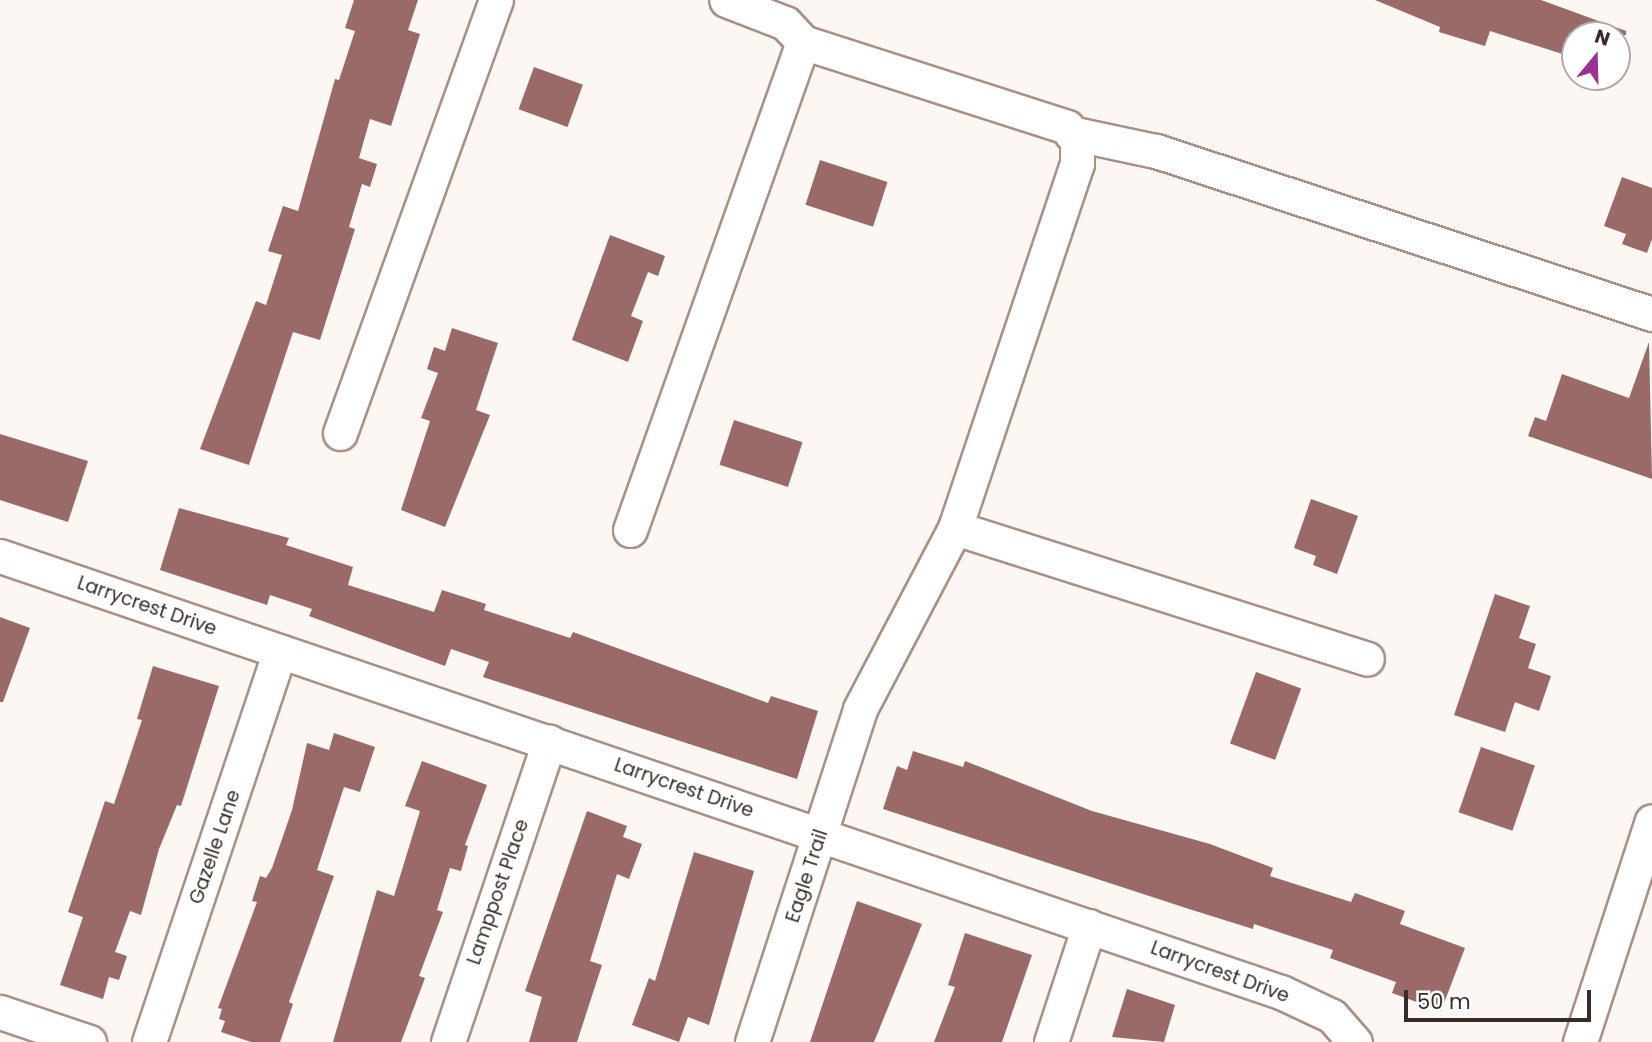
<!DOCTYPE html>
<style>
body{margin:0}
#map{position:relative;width:1652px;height:1042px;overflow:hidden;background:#fdf7f4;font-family:Poppins,sans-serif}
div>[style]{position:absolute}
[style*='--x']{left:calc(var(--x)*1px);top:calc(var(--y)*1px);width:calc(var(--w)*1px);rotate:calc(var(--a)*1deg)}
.building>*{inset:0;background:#996a67;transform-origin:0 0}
.roads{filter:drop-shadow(2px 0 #aa8f83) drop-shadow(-2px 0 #aa8f83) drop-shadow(0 2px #aa8f83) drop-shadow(0 -2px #aa8f83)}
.minor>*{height:33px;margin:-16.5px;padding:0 16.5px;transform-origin:16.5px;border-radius:16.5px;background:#fff}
span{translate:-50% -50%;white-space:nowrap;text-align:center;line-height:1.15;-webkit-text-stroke:7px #fff;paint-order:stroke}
.street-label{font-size:19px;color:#382c28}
.north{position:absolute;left:1561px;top:21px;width:70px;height:70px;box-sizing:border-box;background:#fff;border:2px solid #afaba9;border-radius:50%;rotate:19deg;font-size:19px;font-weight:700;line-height:28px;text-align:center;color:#382c28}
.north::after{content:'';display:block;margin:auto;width:24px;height:32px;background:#9b3192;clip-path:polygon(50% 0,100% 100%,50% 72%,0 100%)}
.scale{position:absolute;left:1404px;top:990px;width:187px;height:32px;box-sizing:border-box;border:4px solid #382c28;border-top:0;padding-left:9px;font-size:21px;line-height:24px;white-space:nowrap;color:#382c28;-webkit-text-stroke:5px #fff;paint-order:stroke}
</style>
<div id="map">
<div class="building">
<i style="clip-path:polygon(354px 0,418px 0,408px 30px,420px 34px,391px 126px,370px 119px,359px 158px,377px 164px,370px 187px,362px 184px,349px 227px,355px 229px,320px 340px,293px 332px,249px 465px,200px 449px,256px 301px,266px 305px,282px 255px,268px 251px,283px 206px,298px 211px,335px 79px,339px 80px,355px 31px,345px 28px)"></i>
<i style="clip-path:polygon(1375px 0,1541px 0,1626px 31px,1626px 35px,1575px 35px,1575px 58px,1490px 31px,1485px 46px,1439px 32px,1440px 27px)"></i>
<i style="left:534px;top:67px;width:52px;height:45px;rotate:20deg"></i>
<i style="left:820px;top:160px;width:71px;height:47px;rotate:18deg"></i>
<i style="clip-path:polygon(1622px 177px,1652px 188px,1652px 239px,1647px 253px,1622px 244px,1626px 234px,1604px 226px)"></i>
<i style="clip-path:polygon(610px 235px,665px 256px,658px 276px,648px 272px,631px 316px,643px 321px,628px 362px,572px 340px)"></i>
<i style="clip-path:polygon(452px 328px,498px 343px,476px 410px,490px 415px,445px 527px,401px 510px,430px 421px,421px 418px,438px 373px,427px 369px,434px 347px,445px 351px)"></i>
<i style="clip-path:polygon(1649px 342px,1652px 479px,1528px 436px,1535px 417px,1546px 421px,1562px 374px,1629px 398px)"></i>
<i style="left:734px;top:420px;width:72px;height:47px;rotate:18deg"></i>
<i style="clip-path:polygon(0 434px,88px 461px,68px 522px,0 500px)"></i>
<i style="clip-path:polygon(1311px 499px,1358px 516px,1337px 574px,1313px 565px,1316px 556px,1294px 548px)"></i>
<i style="clip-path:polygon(179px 508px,289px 538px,286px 545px,353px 567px,348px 585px,434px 612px,442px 590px,486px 604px,484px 610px,570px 638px,573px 632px,768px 703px,771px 696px,818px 711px,797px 779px,483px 677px,489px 662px,451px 649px,445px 666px,309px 616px,312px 609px,270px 595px,267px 605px,160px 570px)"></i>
<i style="clip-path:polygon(1495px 594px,1530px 606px,1519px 638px,1536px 644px,1528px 668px,1551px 676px,1539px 711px,1515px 702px,1505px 732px,1454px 715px)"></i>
<i style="clip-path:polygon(0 617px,30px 628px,3px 702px,0 702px)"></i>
<i style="clip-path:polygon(153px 666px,219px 686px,181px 806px,177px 805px,159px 849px,141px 915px,130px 911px,115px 952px,127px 956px,119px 980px,109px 977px,103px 999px,60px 985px,83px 917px,68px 912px,105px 801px,114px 804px,142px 720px,137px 719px)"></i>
<i style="left:1256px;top:672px;width:48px;height:76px;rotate:20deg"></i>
<i style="clip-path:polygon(334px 733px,375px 747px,360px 792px,344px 787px,317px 870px,334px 876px,289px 1002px,293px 1004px,280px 1042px,251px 1042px,221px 1032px,225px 1021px,219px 1019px,222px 1009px,218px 1008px,257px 902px,252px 901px,260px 876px,266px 878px,272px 868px,292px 810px,307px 743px,329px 750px)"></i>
<i style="left:1481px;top:747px;width:57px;height:69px;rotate:19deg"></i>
<i style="clip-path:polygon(913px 751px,963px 767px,965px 761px,1092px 811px,1210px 844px,1273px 868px,1270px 876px,1351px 902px,1355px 893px,1405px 911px,1400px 924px,1465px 948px,1441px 1011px,1392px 993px,1396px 982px,1330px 958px,1333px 950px,1254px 924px,1253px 929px,1189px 909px,883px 809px,897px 766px,907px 770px)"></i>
<i style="clip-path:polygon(422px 761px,487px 785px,465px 845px,468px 846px,461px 871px,450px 868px,437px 910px,443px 912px,419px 976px,425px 978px,401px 1042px,333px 1042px,377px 890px,394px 896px,420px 811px,405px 806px)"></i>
<i style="clip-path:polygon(587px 811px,627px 826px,623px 837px,642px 844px,629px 879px,617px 874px,590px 961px,602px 965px,577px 1042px,529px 1042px,542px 997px,525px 991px)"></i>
<i style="clip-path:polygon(694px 852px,754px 871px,709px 1025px,688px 1017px,679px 1042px,632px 1025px,649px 978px,655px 981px)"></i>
<i style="clip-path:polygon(857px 901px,922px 924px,874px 1042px,810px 1042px)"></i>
<i style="clip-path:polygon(965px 933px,1032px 955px,1002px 1042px,934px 1042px,955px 987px,948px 985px)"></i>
<i style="clip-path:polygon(1127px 989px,1175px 1005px,1164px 1042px,1112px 1037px)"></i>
</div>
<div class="roads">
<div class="minor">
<i style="--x:1071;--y:133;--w:87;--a:12"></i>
<i style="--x:1156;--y:151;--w:522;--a:18.19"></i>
<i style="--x:340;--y:433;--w:460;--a:-70.2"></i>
<i style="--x:955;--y:528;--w:432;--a:17.6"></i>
<i style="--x:630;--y:530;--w:518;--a:-70.48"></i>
<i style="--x:803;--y:42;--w:26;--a:-133"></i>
<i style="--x:785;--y:23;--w:63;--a:-158.7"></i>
<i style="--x:0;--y:556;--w:1353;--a:18.8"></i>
<i style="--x:1281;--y:992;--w:56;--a:25.2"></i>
<i style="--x:1332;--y:1016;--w:35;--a:49"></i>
<i style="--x:0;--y:1012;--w:94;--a:18.6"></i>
<i style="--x:149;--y:1042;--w:412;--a:-71.5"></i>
<i style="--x:448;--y:1042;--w:317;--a:-71.4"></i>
<i style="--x:752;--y:1042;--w:350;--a:-72"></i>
<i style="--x:860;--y:709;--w:204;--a:-62.3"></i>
<i style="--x:955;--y:528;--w:384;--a:-71.5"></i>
<i style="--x:1077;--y:164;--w:23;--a:-90"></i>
<i style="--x:1077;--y:141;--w:17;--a:-126"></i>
<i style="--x:1067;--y:127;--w:277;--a:-162.2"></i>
<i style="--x:1051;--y:1042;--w:122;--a:-71.9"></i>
<i style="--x:1580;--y:1042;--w:232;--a:-72"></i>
</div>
</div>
<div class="street-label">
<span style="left:147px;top:606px;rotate:19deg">Larrycrest Drive</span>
<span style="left:684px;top:788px;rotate:19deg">Larrycrest Drive</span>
<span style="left:215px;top:847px;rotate:-71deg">Gazelle Lane</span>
<span style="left:807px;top:876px;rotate:-72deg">Eagle Trail</span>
<span style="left:498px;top:892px;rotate:-71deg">Lamppost Place</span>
<span style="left:1220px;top:972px;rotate:20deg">Larrycrest Drive</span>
</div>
<div class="north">N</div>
<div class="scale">50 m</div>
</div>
